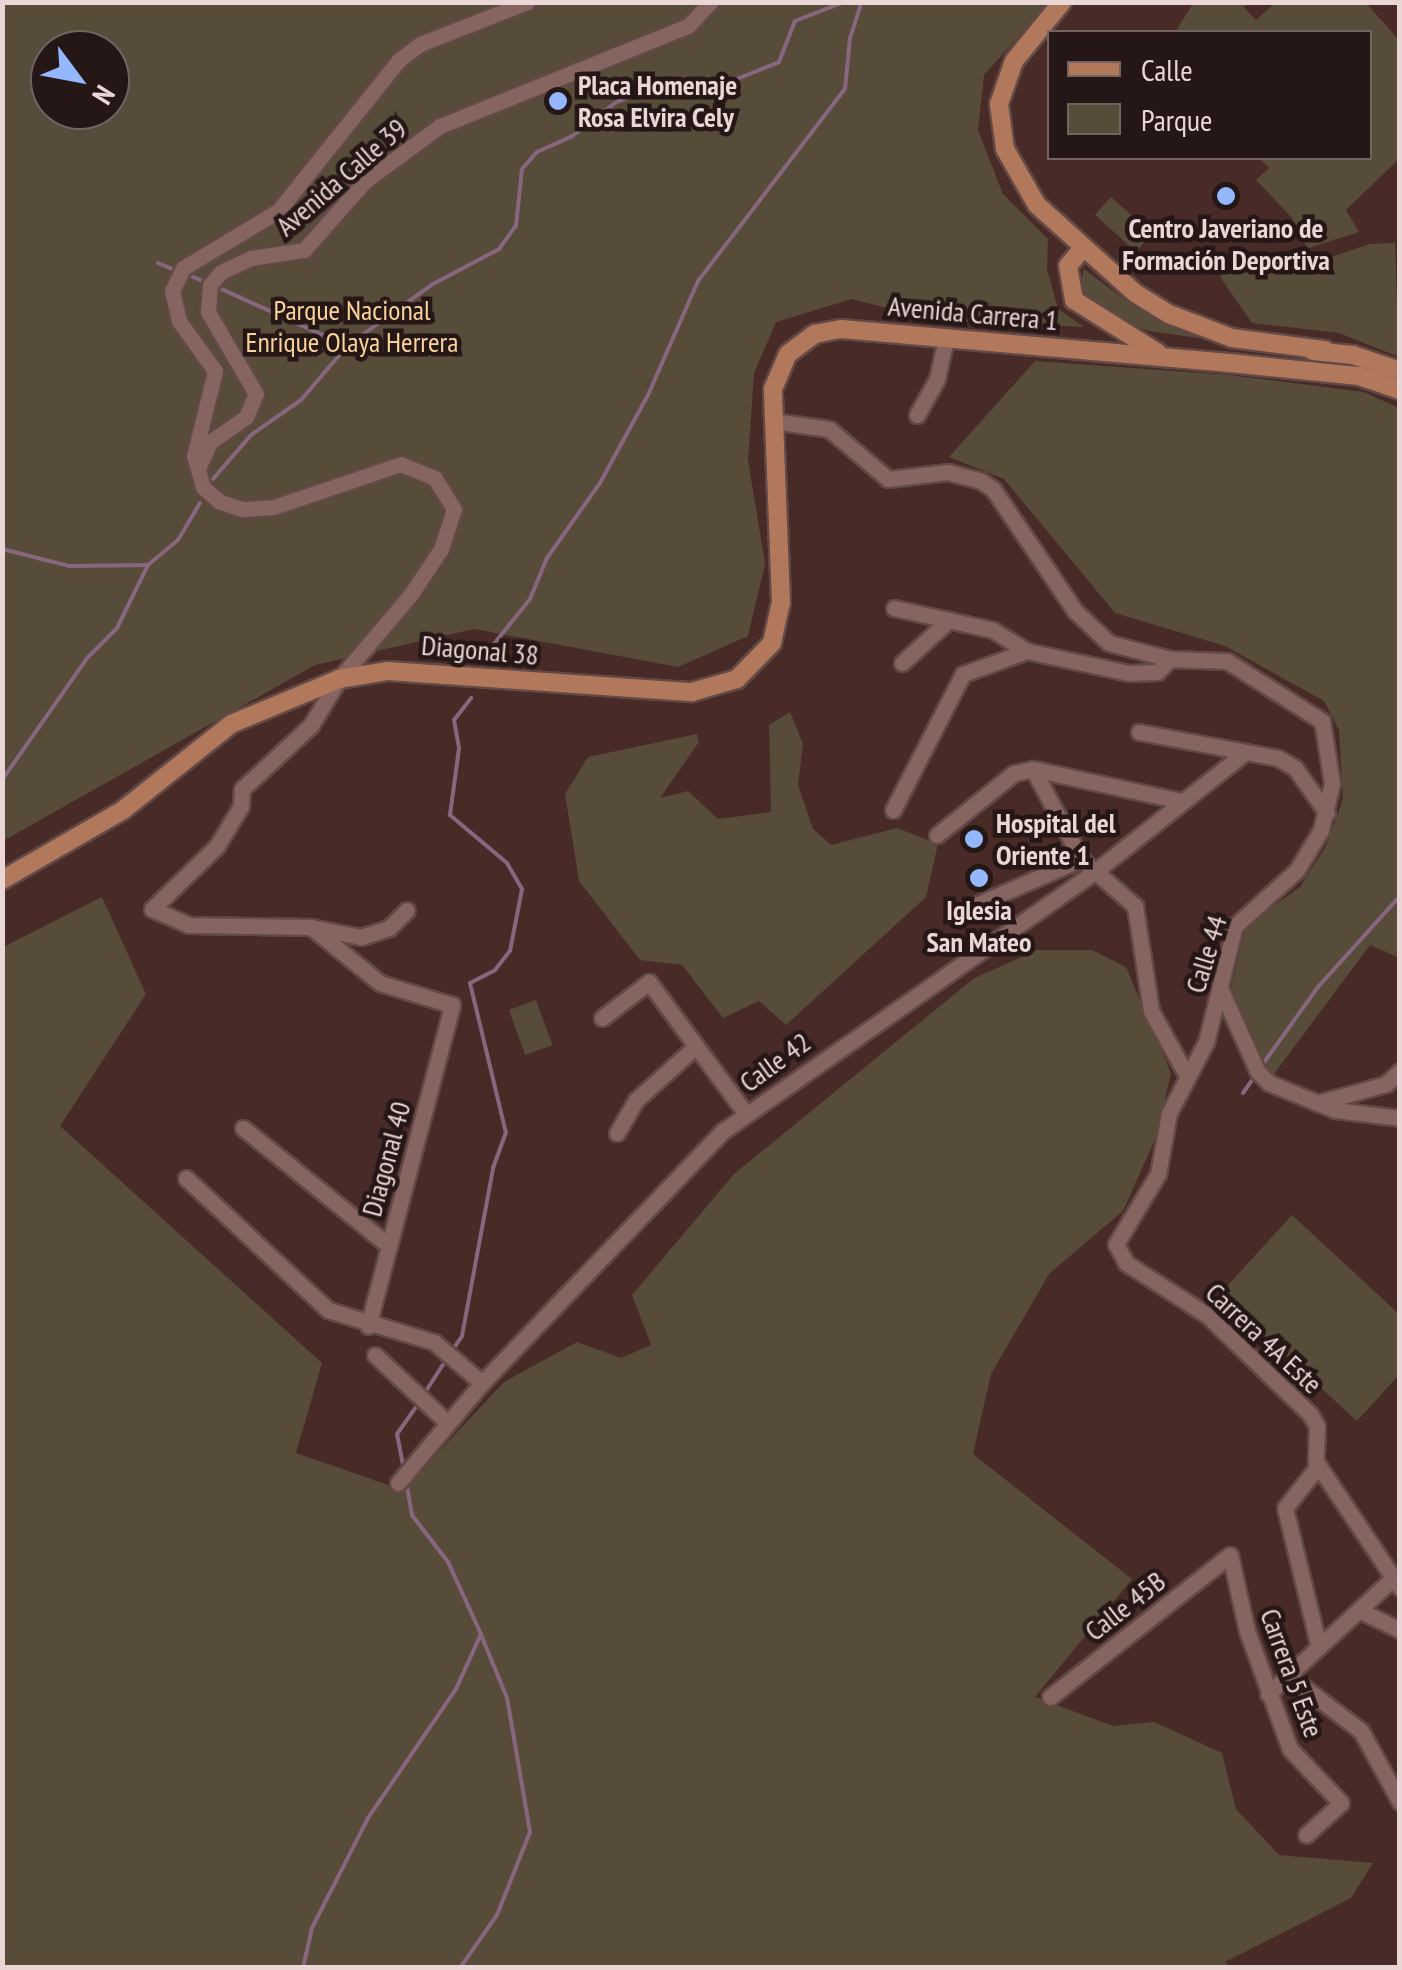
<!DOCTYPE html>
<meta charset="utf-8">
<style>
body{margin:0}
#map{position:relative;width:1402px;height:1970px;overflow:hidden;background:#482a26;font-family:"PT Sans Narrow",sans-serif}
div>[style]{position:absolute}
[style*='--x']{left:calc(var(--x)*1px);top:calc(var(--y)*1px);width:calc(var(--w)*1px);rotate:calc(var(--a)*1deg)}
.green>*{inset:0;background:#574b39;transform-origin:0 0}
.stream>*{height:4px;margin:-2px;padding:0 2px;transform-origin:2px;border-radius:2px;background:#88677e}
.roads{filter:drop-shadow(2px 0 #624946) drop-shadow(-2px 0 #624946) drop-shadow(0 2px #624946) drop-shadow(0 -2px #624946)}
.minor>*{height:15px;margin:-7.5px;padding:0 7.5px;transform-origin:7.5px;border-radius:7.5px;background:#866460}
.major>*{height:18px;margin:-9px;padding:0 9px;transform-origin:9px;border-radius:9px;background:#b2785b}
.dots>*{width:28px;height:28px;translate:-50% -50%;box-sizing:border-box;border:5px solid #241715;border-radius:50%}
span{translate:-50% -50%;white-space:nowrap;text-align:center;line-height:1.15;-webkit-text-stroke:9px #241715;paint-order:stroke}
.poi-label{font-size:28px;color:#ead6d4;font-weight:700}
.left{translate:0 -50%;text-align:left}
.street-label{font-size:28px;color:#ead6d4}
.park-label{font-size:28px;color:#fad39c}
.frame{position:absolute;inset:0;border:5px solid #ead6d4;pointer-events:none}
.legend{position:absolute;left:1047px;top:30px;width:325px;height:130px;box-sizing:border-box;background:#241715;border:2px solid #736361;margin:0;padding:12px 18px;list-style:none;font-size:30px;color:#ead6d4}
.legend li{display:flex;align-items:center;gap:20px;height:50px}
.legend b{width:50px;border:2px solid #736361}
.north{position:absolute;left:30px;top:30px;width:100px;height:100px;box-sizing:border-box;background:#241715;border:2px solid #736361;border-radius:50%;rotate:122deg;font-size:28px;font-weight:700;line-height:40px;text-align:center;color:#ead6d4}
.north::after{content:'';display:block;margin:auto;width:35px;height:45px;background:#94b7fd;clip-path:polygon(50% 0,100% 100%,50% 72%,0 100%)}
</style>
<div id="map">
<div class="green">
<i style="clip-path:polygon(1194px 2px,1248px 3px,1244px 7px,1256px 20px,1275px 3px,1366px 3px,1399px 40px,1399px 159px,1346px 210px,1359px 232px,1309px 248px,1287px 226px,1293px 219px,1256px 180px,1269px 168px,1259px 158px,1370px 158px,1370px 32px,1175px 32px)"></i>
<i style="clip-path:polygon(evenodd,2px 3px,1049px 3px,984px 75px,978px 130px,1003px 194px,1048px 239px,1047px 269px,1058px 309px,1084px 327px,933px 320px,852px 299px,776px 322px,754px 373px,748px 460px,765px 564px,748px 636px,678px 667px,474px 629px,315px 665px,3px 841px,2px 3px,50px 50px,110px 50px,110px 110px,50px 110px,50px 50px)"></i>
<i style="left:1111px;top:197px;width:55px;height:24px;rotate:42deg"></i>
<i style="clip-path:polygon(1395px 243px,1399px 357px,1339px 333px,1252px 323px,1220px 277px,1232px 252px,1307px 265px,1370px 244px)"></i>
<i style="clip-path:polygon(1084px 269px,1136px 308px,1206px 339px,1148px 331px,1093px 308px,1079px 291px)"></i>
<i style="clip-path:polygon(1035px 361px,1230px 375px,1364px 392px,1399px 408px,1399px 958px,1370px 945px,1271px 1078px,1231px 987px,1246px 926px,1300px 887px,1326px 846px,1343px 799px,1339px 730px,1324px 701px,1225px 646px,1115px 613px,1004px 479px,949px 457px)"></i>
<i style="clip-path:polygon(790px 712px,803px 744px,798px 785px,813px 829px,831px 845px,897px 828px,938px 844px,926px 897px,786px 1025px,759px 1001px,723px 1018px,682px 965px,640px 960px,579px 881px,565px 794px,588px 757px,697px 734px,699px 742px,660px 798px,688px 791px,718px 819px,771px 812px,769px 725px)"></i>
<i style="clip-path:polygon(102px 897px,146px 994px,60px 1126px,322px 1363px,296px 1453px,403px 1490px,504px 1382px,577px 1342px,621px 1358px,651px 1345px,632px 1295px,734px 1174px,973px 979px,1037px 950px,1092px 950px,1126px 967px,1171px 1073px,1157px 1135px,1123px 1211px,1049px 1274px,991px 1374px,973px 1454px,1132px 1579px,1035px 1697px,1113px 1726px,1154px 1722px,1222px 1753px,1236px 1809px,1279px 1855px,1373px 1863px,1351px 1898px,1225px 1962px,1230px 1967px,3px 1968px,3px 947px)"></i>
<i style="left:536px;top:1000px;width:48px;height:29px;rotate:70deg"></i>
<i style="clip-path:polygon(1292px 1215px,1399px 1314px,1399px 1375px,1357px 1421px,1219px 1295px)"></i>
</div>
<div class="stream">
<i style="--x:158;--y:263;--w:21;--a:23"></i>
<i style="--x:186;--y:274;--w:21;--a:23"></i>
<i style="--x:217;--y:287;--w:143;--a:24.4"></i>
<i style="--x:213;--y:479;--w:58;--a:-49.2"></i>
<i style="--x:251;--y:435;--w:61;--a:-35"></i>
<i style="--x:301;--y:400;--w:71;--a:-49.6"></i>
<i style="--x:347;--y:346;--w:106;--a:-35.8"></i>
<i style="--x:433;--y:284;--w:75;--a:-27.9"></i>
<i style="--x:499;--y:249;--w:29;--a:-54"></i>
<i style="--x:516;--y:226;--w:57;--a:-84"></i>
<i style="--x:522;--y:169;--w:23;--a:-49"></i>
<i style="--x:537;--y:152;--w:37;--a:-24"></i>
<i style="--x:571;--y:137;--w:56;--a:-37.7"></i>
<i style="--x:615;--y:103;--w:56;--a:-23.3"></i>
<i style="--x:666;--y:81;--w:61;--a:1.9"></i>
<i style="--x:727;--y:83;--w:56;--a:-22"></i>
<i style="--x:779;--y:62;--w:44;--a:-68.7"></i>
<i style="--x:795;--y:21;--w:53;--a:-21.2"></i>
<i style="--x:2;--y:549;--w:69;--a:14.2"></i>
<i style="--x:69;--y:566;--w:79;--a:-0.7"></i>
<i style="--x:481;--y:660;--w:78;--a:-51.2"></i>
<i style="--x:530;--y:599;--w:44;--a:-67.5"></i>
<i style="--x:547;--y:558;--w:92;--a:-54.8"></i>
<i style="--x:600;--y:483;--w:100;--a:-61.4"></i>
<i style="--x:648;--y:395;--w:124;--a:-66.3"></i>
<i style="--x:698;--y:281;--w:242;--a:-52.6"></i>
<i style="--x:845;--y:89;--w:51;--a:-84.4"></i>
<i style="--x:850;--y:38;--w:38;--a:-72"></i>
<i style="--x:2;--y:780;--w:149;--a:-55.1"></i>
<i style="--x:87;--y:658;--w:42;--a:-45"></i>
<i style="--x:117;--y:628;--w:70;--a:-63.8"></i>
<i style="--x:148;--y:565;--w:39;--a:-40"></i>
<i style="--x:178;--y:540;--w:43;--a:-59.3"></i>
<i style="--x:1260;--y:1068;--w:100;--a:-54.4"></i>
<i style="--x:1318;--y:987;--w:122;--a:-48"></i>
<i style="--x:1243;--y:1093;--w:21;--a:-55"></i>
<i style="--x:451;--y:1352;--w:19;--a:-55"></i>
<i style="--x:462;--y:1336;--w:171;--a:-79.5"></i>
<i style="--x:493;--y:1168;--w:37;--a:-70"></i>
<i style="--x:506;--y:1133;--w:154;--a:-103.5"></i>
<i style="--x:470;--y:983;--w:28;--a:-27"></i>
<i style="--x:495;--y:970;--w:24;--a:-52"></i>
<i style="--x:510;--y:951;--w:63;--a:-79"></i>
<i style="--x:522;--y:889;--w:30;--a:-120"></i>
<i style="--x:507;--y:863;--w:75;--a:-139.9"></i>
<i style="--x:450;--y:815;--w:68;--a:-82.3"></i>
<i style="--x:459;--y:748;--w:28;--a:-100"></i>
<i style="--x:454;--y:720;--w:28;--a:-52"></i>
<i style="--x:424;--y:1394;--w:40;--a:-57.1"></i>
<i style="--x:404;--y:1470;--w:37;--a:-101"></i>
<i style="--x:397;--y:1434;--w:39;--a:-55"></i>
<i style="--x:303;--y:1968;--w:41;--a:-77.3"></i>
<i style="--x:312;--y:1928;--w:123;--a:-63"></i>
<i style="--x:368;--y:1818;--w:156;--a:-55.7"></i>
<i style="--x:456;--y:1689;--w:60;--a:-65.6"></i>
<i style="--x:481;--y:1634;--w:79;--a:-114.6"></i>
<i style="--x:448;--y:1562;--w:59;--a:-127.5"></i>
<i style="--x:412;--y:1515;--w:36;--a:-100"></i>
<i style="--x:460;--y:1968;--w:65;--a:-55.1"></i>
<i style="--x:497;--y:1915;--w:89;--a:-68.3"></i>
<i style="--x:530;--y:1832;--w:136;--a:-99.7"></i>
<i style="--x:507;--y:1698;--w:66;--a:-112.3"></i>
</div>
<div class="roads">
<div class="minor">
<i style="--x:917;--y:415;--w:41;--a:-60.9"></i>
<i style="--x:937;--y:379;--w:42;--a:-77.6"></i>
<i style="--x:773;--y:421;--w:57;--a:8.1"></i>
<i style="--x:829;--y:429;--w:77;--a:40.3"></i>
<i style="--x:888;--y:479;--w:60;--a:-6.7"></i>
<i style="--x:948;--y:472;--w:34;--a:15"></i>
<i style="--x:981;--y:481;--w:14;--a:34"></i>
<i style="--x:993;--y:489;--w:147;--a:56.1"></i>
<i style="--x:1075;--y:611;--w:47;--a:43.3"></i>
<i style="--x:1109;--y:643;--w:63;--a:14.7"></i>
<i style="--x:1170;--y:659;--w:57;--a:2"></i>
<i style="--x:1227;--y:661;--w:112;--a:32.3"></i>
<i style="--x:1322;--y:721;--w:63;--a:80.8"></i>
<i style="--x:1332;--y:783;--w:48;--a:103.2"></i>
<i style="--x:1321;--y:830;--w:47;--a:121"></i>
<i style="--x:1297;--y:870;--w:84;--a:137.9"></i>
<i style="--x:1235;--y:926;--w:120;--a:104"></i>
<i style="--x:1206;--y:1042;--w:80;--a:117.5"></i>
<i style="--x:1169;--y:1113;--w:62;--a:100.2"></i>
<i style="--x:1158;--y:1174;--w:82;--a:121"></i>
<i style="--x:1116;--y:1244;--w:21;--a:62"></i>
<i style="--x:1126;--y:1263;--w:96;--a:32.7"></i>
<i style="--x:1207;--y:1315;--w:143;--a:43.9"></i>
<i style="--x:1310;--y:1414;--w:14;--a:60"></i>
<i style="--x:1317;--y:1426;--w:36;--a:92"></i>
<i style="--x:1316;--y:1462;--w:151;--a:56.3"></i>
<i style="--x:199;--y:466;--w:26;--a:-65"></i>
<i style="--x:210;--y:442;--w:44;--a:-34.8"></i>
<i style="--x:246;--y:417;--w:25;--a:-67"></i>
<i style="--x:256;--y:394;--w:95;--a:-120.3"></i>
<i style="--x:208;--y:312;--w:27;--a:-86"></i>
<i style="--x:210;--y:285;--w:17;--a:-50"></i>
<i style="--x:221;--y:272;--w:33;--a:-25"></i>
<i style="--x:251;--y:258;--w:54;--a:-8.6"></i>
<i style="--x:304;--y:250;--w:92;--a:-48.5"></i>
<i style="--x:365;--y:181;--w:93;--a:-36.3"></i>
<i style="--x:440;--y:126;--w:267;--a:-22"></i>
<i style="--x:688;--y:26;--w:33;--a:-47"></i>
<i style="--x:894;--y:608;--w:101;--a:12.5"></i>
<i style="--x:993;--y:630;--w:40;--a:32"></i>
<i style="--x:1027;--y:651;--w:104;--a:12.2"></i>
<i style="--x:1129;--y:673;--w:28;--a:-2"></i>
<i style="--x:1157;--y:672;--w:18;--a:-45"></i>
<i style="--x:902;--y:663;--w:64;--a:-42.5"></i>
<i style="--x:1139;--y:732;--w:141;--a:10.6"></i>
<i style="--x:1278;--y:758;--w:20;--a:30"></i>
<i style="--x:1295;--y:768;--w:55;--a:54.6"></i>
<i style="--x:1033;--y:769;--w:102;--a:61.9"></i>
<i style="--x:1081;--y:859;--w:72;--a:41"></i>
<i style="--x:1135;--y:906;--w:106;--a:81.3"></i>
<i style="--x:1151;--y:1011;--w:74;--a:61"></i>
<i style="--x:893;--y:810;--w:153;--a:-62.8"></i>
<i style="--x:963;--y:674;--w:68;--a:-19.8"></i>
<i style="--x:937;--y:835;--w:99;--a:-38.8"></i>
<i style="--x:1014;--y:773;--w:19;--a:-12"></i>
<i style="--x:1033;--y:769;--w:151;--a:12.2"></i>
<i style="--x:964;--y:910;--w:128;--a:-23.6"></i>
<i style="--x:311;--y:927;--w:51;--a:11.3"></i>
<i style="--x:361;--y:937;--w:29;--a:-18"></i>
<i style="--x:389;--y:928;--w:25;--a:-45"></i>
<i style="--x:1220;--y:988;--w:92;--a:65.7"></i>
<i style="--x:1258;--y:1072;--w:16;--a:45"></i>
<i style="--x:1269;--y:1083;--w:71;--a:22.2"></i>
<i style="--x:1335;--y:1110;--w:65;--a:7"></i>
<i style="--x:602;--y:1018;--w:59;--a:-37.5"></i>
<i style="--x:649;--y:982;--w:164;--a:53.7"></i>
<i style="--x:1317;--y:1103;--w:72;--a:-15.4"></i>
<i style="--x:1386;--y:1084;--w:19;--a:-43"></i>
<i style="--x:243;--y:1128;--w:188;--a:38.9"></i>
<i style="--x:617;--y:1133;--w:38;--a:-60"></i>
<i style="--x:636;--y:1100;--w:78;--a:-41.9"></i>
<i style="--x:186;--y:1178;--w:194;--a:42.9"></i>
<i style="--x:328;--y:1310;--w:111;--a:16.8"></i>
<i style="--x:434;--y:1342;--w:63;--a:40.5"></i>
<i style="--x:368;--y:1326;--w:332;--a:-75.3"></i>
<i style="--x:452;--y:1005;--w:75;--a:-163"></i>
<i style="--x:380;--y:983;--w:89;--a:-140.9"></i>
<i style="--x:311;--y:927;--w:122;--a:-179.1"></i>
<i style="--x:189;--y:925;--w:40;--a:-156.6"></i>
<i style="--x:152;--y:909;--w:91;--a:-44.1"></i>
<i style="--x:217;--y:846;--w:47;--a:-59"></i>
<i style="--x:241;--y:806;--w:17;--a:-87"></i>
<i style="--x:242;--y:789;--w:94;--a:-42.8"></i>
<i style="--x:311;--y:725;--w:54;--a:-58.7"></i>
<i style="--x:339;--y:679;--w:111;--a:-49.7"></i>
<i style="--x:411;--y:594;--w:54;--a:-56.3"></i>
<i style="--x:441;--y:549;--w:42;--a:-72"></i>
<i style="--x:454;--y:509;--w:36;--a:-122"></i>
<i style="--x:435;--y:478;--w:37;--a:-158"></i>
<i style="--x:401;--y:464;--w:134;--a:161.3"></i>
<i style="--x:274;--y:507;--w:32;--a:176"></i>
<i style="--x:242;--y:509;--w:23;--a:-162"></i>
<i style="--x:220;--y:502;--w:23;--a:-139"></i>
<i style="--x:203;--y:487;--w:32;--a:-106"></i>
<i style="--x:194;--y:456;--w:88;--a:-76.1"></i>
<i style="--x:215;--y:371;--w:62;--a:-125.8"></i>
<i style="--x:179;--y:321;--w:31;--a:-103"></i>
<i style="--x:172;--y:291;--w:25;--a:-64"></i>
<i style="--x:183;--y:268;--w:111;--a:-31"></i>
<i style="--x:278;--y:211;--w:193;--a:-51.3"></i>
<i style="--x:399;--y:60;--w:26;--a:-37"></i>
<i style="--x:420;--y:44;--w:115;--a:-21.4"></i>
<i style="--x:375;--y:1355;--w:100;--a:43"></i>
<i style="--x:1318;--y:1466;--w:53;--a:128.2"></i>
<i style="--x:1285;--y:1508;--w:143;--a:76.3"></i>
<i style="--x:398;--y:1483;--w:131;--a:-50"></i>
<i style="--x:482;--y:1383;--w:349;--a:-46.3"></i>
<i style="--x:723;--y:1131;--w:456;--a:-34.9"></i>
<i style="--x:1097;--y:870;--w:188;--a:-38.5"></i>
<i style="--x:1359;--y:1610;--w:46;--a:26"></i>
<i style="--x:1288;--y:1675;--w:92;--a:37.5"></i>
<i style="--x:1361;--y:1731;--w:81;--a:61.2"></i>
<i style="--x:1268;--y:1694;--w:166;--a:-42.8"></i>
<i style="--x:1050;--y:1697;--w:229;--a:-38.3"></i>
<i style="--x:1230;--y:1555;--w:78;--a:77.4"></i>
<i style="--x:1247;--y:1631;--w:126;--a:70"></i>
<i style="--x:1290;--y:1749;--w:74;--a:46.6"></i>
<i style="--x:1341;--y:1803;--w:47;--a:137.6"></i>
</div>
<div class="major">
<i style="--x:1062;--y:2;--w:76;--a:129.1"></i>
<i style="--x:1014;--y:61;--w:46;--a:109.2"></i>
<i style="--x:999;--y:104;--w:45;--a:82.4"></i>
<i style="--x:1005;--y:149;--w:64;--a:60.3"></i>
<i style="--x:1037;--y:205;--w:132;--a:41.9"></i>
<i style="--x:1135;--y:293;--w:40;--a:32"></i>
<i style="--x:1169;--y:314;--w:67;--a:20.9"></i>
<i style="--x:1232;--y:338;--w:94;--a:7.4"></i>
<i style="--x:1083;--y:248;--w:23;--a:130"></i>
<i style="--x:1068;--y:266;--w:35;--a:80"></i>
<i style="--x:1074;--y:300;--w:99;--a:32.2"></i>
<i style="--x:1313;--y:351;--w:40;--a:5.7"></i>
<i style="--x:1353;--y:355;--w:50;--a:18.8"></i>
<i style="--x:2;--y:880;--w:140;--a:-30"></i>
<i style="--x:123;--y:810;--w:138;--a:-38.5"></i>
<i style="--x:231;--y:724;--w:117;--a:-22.6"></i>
<i style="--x:339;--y:679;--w:50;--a:-9.3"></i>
<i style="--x:388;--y:671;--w:305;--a:4"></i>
<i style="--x:692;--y:692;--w:47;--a:-16.1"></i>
<i style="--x:737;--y:679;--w:50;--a:-45.8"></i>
<i style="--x:772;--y:643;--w:42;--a:-77.6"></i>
<i style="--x:781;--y:602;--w:213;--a:-92.2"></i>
<i style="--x:773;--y:389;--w:38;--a:-67"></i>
<i style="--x:788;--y:354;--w:34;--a:-37"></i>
<i style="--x:815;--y:334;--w:26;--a:-11"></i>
<i style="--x:841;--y:329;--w:390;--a:5"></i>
<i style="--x:1230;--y:363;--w:130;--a:5.8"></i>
<i style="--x:1359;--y:376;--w:43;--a:18.9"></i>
</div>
</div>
<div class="dots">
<i style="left:558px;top:101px;background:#94b7fd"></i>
<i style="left:1226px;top:196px;background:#94b7fd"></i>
<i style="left:974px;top:839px;background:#94b7fd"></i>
<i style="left:979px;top:878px;background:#94b7fd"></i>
</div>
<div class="poi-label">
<span class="left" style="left:578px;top:101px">Placa Homenaje<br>Rosa Elvira Cely</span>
<span style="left:1226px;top:244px">Centro Javeriano de<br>Formación Deportiva</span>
<span class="left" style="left:996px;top:839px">Hospital del<br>Oriente 1</span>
<span style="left:979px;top:926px">Iglesia<br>San Mateo</span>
</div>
<div class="street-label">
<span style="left:341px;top:177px;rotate:-41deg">Avenida Calle 39</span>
<span style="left:973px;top:313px;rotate:5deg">Avenida Carrera 1</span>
<span style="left:480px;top:650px;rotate:5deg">Diagonal 38</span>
<span style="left:1206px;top:954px;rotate:-73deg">Calle 44</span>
<span style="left:775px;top:1062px;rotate:-36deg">Calle 42</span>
<span style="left:386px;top:1159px;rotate:-75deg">Diagonal 40</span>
<span style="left:1264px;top:1338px;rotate:43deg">Carrera 4A Este</span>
<span style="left:1125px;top:1606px;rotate:-38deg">Calle 45B</span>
<span style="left:1292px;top:1673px;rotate:70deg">Carrera 5 Este</span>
</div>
<div class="park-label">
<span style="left:352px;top:326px">Parque Nacional<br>Enrique Olaya Herrera</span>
</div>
<div class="frame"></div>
<ul class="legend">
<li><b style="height:12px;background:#b2785b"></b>Calle</li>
<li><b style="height:28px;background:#574b39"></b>Parque</li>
</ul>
<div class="north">N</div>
</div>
